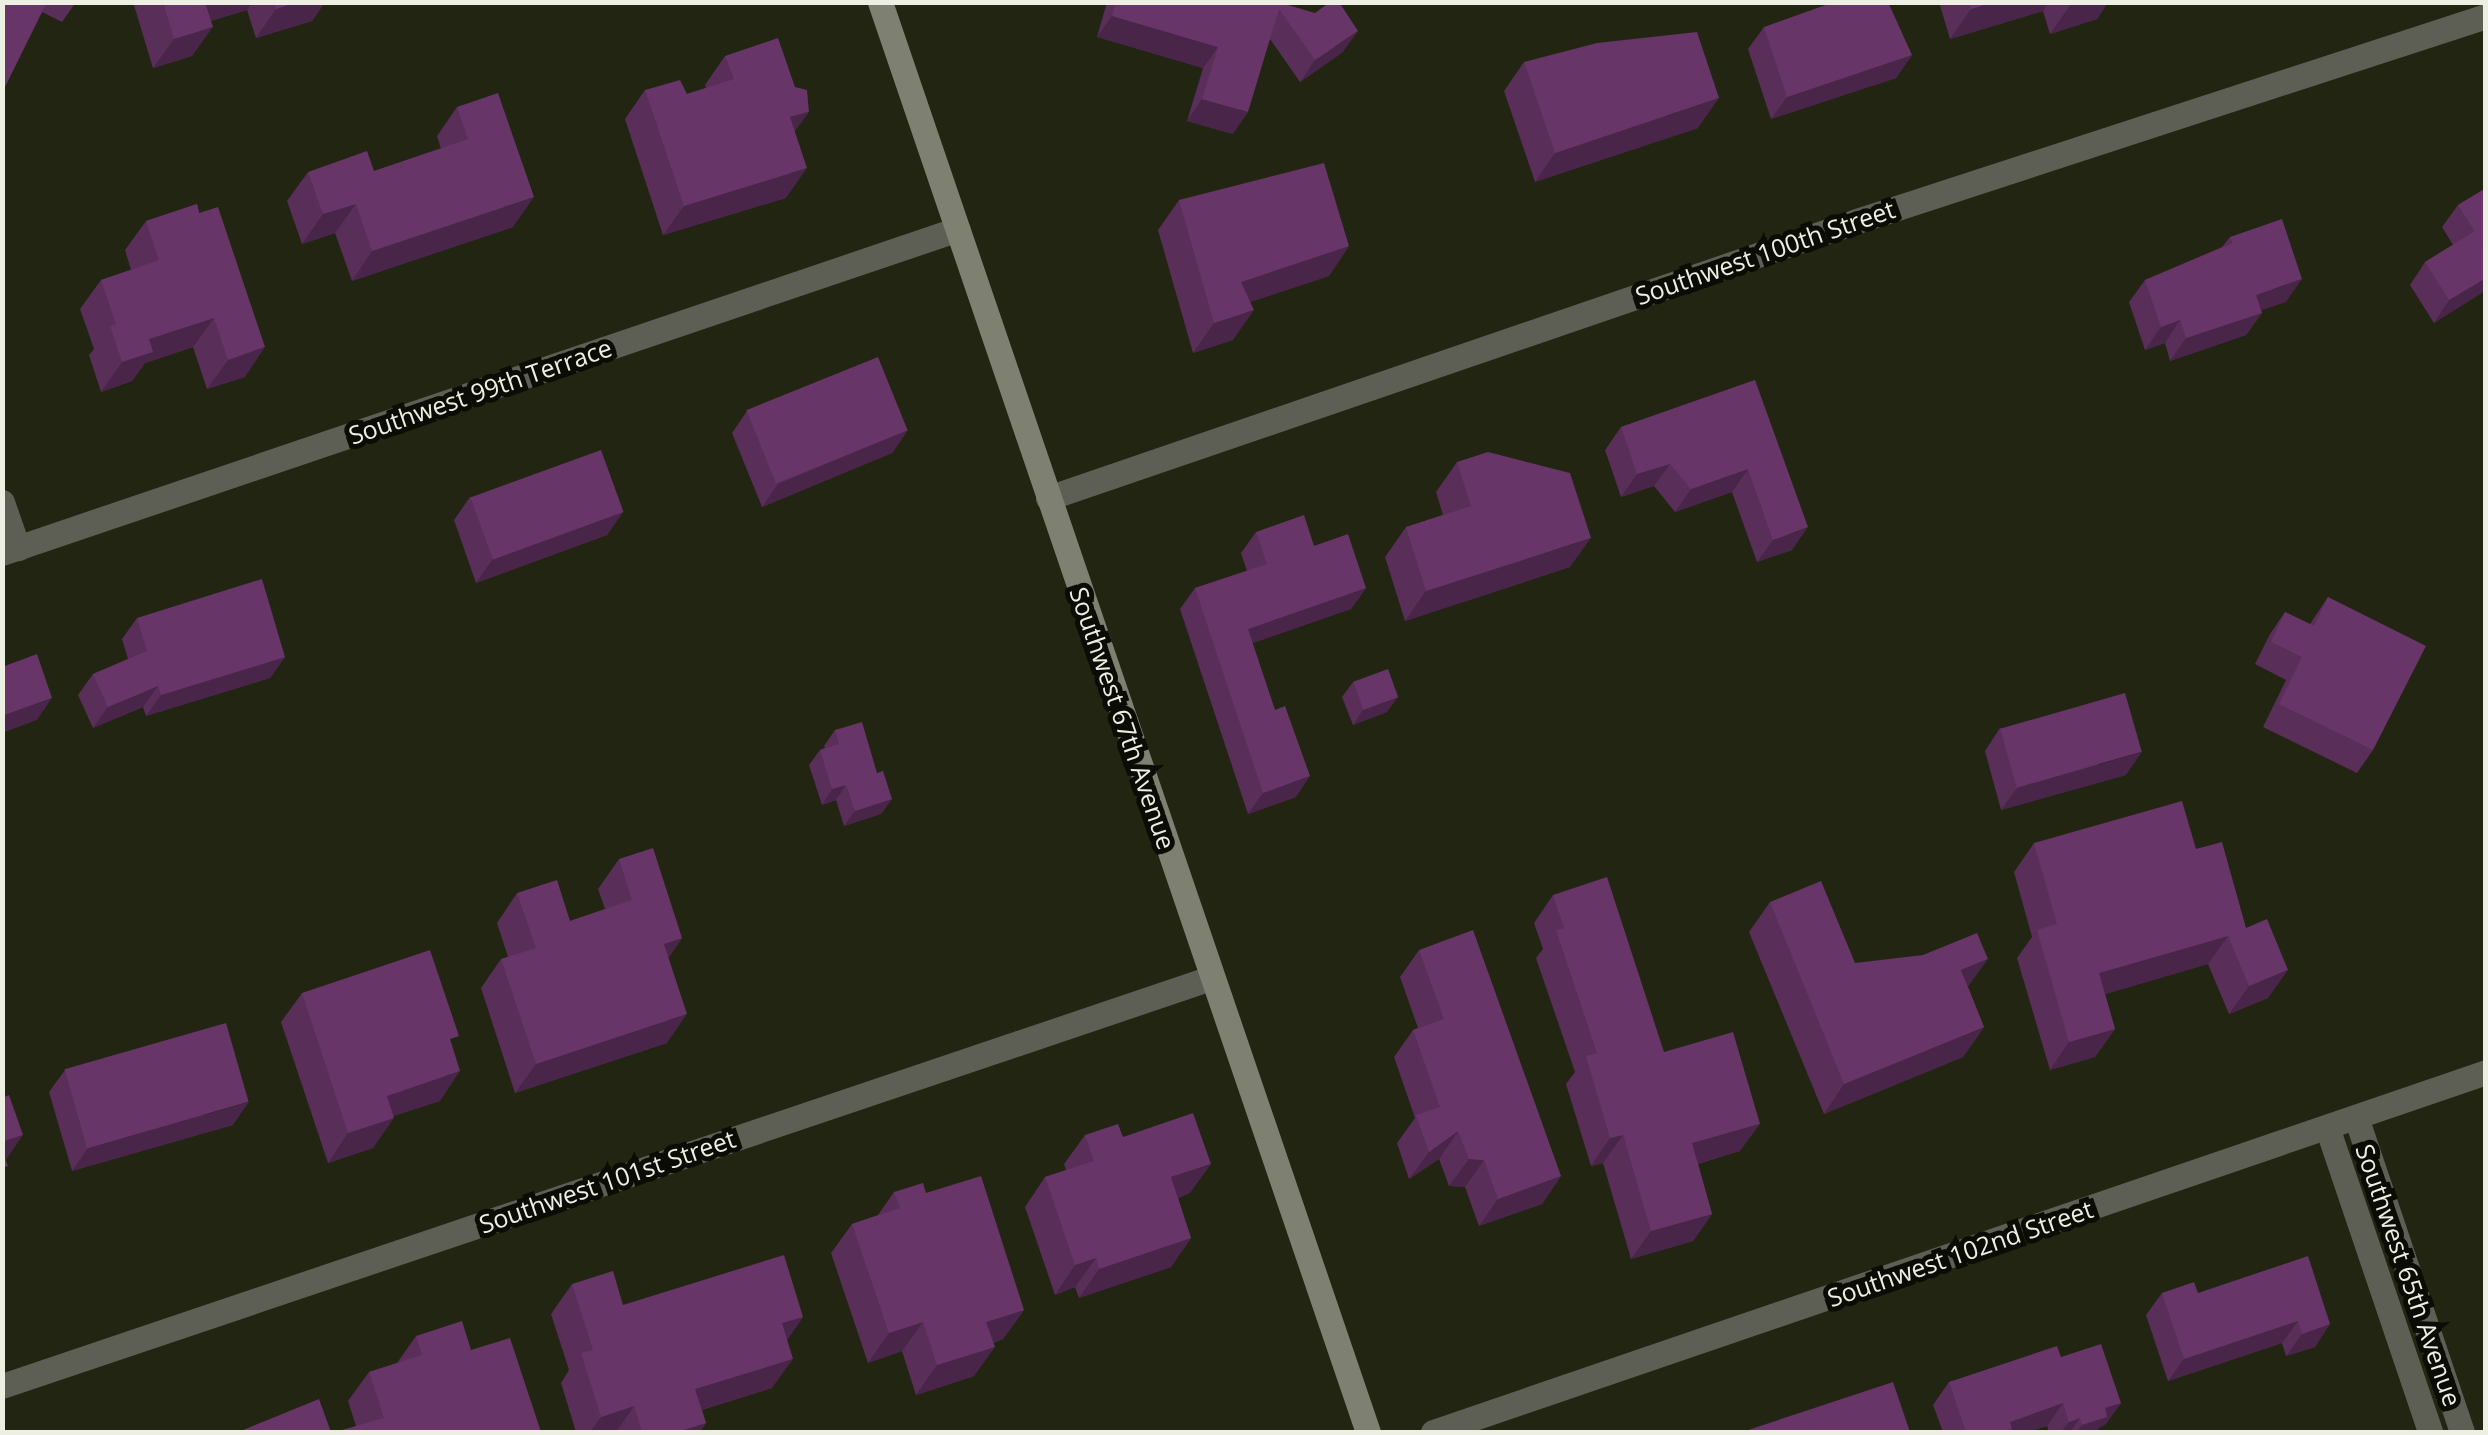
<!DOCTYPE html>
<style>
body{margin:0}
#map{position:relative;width:2488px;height:1435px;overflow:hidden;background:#212511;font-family:"Open Sans",sans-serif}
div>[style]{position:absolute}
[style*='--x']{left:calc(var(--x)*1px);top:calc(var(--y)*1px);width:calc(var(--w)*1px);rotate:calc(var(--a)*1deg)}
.street>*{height:25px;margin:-12.5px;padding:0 12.5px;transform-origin:12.5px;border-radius:12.5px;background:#5d5f55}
.secondary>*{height:25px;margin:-12.5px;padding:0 12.5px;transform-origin:12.5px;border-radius:12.5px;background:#7e8172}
.wall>*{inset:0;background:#592e59}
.shaded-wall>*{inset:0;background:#482549}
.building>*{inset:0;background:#673568;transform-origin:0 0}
span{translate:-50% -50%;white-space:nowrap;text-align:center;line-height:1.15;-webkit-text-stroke:10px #0b0d05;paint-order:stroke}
.street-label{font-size:25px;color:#ecefe2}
.frame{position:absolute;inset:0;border:5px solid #ecefe2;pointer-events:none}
</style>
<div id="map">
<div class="street">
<i style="--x:1048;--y:498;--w:855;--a:-18.9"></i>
<i style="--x:1857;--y:221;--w:662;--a:-18.05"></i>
<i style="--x:2;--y:502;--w:49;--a:70.8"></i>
<i style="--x:2;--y:553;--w:1009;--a:-18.72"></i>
<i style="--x:2356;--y:1117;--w:332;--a:71.4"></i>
<i style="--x:2327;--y:1127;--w:322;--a:71.3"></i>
<i style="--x:2;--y:1386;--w:1276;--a:-18.65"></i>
<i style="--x:1433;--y:1432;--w:1113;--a:-18.87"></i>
</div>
<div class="secondary">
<i style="--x:880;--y:2;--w:1511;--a:71.16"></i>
</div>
<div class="wall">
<i style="clip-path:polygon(2px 2px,76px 2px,62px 22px,42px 12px)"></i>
<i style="clip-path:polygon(133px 2px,325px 2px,312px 21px,256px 38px,247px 10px,211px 21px,192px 56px,153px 68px)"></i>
<i style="clip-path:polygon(1107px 2px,1278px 2px,1343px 52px,1300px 82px,1270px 39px,1233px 134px,1187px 121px,1203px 68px,1097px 37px)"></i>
<i style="clip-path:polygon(1939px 2px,2108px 2px,2097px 19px,2050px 34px,2043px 11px,1950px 39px)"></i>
<i style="clip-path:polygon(1764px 27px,1912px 55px,1896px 78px,1771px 119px,1748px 49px)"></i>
<i style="clip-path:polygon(725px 56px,795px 132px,786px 198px,663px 235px,625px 119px,645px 90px,687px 94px,706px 88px,705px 85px)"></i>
<i style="clip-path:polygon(1524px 62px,1698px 128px,1535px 182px,1504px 91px)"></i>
<i style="clip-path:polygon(457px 107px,513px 227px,352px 281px,335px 233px,302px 244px,287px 201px,308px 172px,374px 171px,441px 149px,437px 136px)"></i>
<i style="clip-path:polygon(2486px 188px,2483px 292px,2434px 323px,2410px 285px,2425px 262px,2453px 245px,2442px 227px,2458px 205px)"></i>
<i style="clip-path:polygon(1179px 200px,1349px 246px,1329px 276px,1250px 302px,1233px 340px,1193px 353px,1158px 230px)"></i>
<i style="clip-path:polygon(197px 204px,245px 377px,207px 389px,193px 347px,145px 363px,132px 381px,101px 392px,89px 355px,94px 349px,80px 309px,101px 280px,131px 270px,125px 250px,146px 221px)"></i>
<i style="clip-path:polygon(2230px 237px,2286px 302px,2261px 310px,2262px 313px,2246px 335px,2170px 361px,2165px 343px,2145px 350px,2129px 302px,2145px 280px,2222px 247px)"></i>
<i style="clip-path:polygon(1755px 380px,1792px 550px,1757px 562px,1732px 492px,1675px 512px,1654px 486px,1621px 497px,1605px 450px,1621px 427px)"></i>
<i style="clip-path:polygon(747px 411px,908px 430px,892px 453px,762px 507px,732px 433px)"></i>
<i style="clip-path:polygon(1457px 462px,1570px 567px,1405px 621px,1385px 557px,1406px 527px,1443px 515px,1436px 492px)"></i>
<i style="clip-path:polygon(470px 497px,623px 512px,607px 535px,476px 583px,454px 520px)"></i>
<i style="clip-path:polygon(1256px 532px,1314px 546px,1366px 588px,1351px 609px,1252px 643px,1275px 710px,1296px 797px,1248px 814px,1180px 609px,1195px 588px,1247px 571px,1241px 553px)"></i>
<i style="clip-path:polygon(2328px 597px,2373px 750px,2357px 773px,2263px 727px,2286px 680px,2255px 664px,2270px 634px,2285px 612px,2310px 624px)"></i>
<i style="clip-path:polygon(137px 618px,285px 657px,270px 678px,146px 716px,143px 707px,93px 728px,78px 695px,93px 674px,128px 659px,122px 639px)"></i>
<i style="clip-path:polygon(1353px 682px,1387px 712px,1353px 725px,1342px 697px)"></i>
<i style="clip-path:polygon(2000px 728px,2126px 775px,2001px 810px,1985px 751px)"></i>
<i style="clip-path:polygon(835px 730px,877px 773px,892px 799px,881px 814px,844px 826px,836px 800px,822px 805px,809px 765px,820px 750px,825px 748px,824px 746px)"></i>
<i style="clip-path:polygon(2034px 843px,2196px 849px,2246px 928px,2268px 998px,2229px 1014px,2208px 964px,2105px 994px,2115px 1029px,2095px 1057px,2050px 1070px,2017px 958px,2032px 937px,2014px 872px)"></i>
<i style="clip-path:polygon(619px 859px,682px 938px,668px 958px,667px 1043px,515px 1093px,481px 988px,501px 959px,508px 957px,497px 923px,517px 893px,570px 921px,605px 909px,598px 889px)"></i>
<i style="clip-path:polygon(1553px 895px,1664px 1052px,1740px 1151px,1698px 1164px,1712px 1214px,1693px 1241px,1631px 1259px,1603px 1163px,1591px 1166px,1566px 1084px,1575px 1072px,1536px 958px,1543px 949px,1534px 923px)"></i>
<i style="clip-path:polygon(1770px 902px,1855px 963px,1968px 987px,1984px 1027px,1963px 1057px,1824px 1114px,1749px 932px)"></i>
<i style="clip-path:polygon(1419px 950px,1561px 1176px,1542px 1204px,1479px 1226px,1465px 1187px,1449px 1186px,1439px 1159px,1409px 1179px,1397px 1143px,1415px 1118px,1394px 1057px,1413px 1030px,1418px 1028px,1400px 977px)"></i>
<i style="clip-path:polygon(302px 993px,452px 1046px,440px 1101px,393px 1116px,373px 1148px,328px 1163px,281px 1022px)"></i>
<i style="clip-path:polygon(65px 1070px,233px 1125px,72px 1171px,49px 1092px)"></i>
<i style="clip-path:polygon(1085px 1135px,1123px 1137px,1190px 1193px,1178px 1198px,1191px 1238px,1171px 1267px,1079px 1298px,1075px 1287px,1055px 1295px,1025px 1207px,1045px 1177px,1066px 1170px,1064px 1164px)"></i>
<i style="clip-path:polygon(894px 1192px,926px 1193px,1024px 1310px,1003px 1339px,993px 1343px,974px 1376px,916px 1395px,902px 1351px,868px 1363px,831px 1253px,852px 1224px,878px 1215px)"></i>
<i style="clip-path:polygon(572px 1284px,623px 1305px,803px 1317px,787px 1340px,772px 1388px,702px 1410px,706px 1423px,700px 1432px,576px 1432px,561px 1383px,569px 1370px,551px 1314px)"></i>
<i style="clip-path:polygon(2162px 1293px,2198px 1293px,2330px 1324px,2315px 1347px,2286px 1356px,2282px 1343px,2168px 1381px,2146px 1315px)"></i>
<i style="clip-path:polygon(416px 1336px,471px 1350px,541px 1432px,356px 1426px,348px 1401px,369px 1372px,397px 1363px)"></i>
<i style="clip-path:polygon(2061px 1357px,2121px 1403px,2105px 1425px,2100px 1427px,2096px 1432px,2049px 1432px,2047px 1426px,2028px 1432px,1943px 1432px,1933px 1405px,1949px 1382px)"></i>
</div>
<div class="shaded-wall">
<i style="clip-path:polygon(202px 2px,252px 2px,247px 10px,184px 29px)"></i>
<i style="clip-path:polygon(297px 2px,325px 2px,312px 21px,256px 38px,276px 9px)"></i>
<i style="clip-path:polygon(1994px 2px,2049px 2px,2043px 11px,1950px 39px,1971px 9px)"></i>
<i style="clip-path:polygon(2076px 2px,2108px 2px,2097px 19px,2050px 34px,2071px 4px)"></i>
<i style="clip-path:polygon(1112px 16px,1218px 47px,1203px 68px,1097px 37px)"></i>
<i style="clip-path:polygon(213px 27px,192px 56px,153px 68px,174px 39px)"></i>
<i style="clip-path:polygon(1358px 31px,1343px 52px,1300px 82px,1315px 60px)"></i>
<i style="clip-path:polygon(1912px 55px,1896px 78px,1771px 119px,1787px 97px)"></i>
<i style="clip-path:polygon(1719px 98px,1698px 128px,1535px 182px,1555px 153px)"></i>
<i style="clip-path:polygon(1202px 99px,1248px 112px,1233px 134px,1187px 121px)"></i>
<i style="clip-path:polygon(809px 112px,788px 141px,790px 117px)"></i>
<i style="clip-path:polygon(807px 168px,786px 198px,663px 235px,684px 206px)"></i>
<i style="clip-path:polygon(534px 197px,513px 227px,352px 281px,372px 251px)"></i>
<i style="clip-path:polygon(356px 204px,335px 233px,302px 244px,323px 214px)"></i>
<i style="clip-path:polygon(1349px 246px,1329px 276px,1220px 312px,1241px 282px)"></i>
<i style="clip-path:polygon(2486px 278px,2486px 289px,2483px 292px,2434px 323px,2449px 300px)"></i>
<i style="clip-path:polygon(2302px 279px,2286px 302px,2240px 317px,2256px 295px)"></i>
<i style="clip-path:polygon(1254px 310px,1233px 340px,1193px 353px,1214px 323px)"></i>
<i style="clip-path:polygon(2262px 313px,2246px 335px,2170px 361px,2186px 338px)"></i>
<i style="clip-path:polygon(214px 318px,193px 347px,145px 363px,132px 381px,101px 392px,122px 362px,149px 339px)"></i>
<i style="clip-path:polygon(2180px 320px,2165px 343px,2145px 350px,2161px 327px)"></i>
<i style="clip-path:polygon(265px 347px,245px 377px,207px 389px,228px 360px)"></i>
<i style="clip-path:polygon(908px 430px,892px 453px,762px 507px,778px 484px)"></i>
<i style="clip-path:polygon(1670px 464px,1654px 486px,1621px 497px,1637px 474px)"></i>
<i style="clip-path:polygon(1748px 469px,1732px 492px,1675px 512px,1691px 489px)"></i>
<i style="clip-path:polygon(623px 512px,607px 535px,476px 583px,492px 560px)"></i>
<i style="clip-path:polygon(1808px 527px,1792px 550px,1757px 562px,1773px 540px)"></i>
<i style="clip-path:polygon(1591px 538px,1570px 567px,1405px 621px,1426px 591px)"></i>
<i style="clip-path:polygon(1366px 588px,1351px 609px,1233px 650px,1248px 629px)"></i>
<i style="clip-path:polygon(285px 657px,270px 678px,146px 716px,161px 695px)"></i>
<i style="clip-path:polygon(158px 686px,143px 707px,93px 728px,108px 707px)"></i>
<i style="clip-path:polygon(1398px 697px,1387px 712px,1353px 725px,1363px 710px)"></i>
<i style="clip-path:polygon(52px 698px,37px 720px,2px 733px,2px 716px)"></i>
<i style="clip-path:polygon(2142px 752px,2126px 775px,2001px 810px,2017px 788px)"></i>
<i style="clip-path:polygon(1310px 776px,1296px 797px,1248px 814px,1263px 793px)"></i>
<i style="clip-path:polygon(846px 785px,836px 800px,822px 805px,832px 789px)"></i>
<i style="clip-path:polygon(892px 799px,881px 814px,844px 826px,855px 811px)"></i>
<i style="clip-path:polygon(2228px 936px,2208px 964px,2079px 1002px,2099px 973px)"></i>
<i style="clip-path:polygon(682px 938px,662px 968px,664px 944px)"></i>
<i style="clip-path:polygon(1988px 959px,1967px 988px,1961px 970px)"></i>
<i style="clip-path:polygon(2288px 970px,2268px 998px,2229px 1014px,2249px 986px)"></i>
<i style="clip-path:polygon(687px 1014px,667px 1043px,515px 1093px,536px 1064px)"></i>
<i style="clip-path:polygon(1984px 1027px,1963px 1057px,1824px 1114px,1844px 1084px)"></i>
<i style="clip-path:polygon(2115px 1029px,2095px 1057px,2050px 1070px,2069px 1042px)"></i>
<i style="clip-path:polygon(460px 1071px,440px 1101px,366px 1125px,387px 1096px)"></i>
<i style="clip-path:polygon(249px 1102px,233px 1125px,72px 1171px,88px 1148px)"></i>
<i style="clip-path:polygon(394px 1118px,373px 1148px,328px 1163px,348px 1133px)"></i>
<i style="clip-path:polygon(1760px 1124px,1740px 1151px,1672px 1171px,1692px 1143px)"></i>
<i style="clip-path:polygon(1458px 1131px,1439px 1159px,1409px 1179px,1429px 1152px)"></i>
<i style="clip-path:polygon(23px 1135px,3px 1164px,2px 1164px,2px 1142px)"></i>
<i style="clip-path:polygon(1623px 1135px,1603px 1163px,1591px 1166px,1610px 1138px)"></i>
<i style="clip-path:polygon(1469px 1159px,1484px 1160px,1465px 1187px,1449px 1186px)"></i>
<i style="clip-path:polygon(1211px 1164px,1190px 1193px,1150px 1207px,1171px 1177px)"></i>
<i style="clip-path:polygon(1561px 1176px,1542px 1204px,1479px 1226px,1498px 1199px)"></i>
<i style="clip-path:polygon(1712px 1214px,1693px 1241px,1631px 1259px,1651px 1231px)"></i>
<i style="clip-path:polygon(1191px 1238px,1171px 1267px,1079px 1298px,1099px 1269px)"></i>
<i style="clip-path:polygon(1096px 1258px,1075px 1287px,1055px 1295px,1075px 1265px)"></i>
<i style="clip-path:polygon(1024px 1310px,1003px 1339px,966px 1351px,986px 1322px)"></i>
<i style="clip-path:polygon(803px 1317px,783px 1346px,782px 1323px)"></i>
<i style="clip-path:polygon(2298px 1321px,2282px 1343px,2168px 1381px,2184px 1359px)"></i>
<i style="clip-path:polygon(923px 1322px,902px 1351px,868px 1363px,889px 1333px)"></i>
<i style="clip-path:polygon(2330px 1324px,2315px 1347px,2286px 1356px,2302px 1334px)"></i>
<i style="clip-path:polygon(995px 1347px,974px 1376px,916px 1395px,937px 1365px)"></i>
<i style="clip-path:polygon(793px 1359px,772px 1388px,674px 1418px,695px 1389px)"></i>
<i style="clip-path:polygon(2063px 1403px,2047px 1426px,2028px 1432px,2002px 1432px,2010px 1422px)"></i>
<i style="clip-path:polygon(2121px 1403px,2105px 1425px,2100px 1427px,2096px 1432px,2077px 1432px,2082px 1425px,2105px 1408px)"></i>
<i style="clip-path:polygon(634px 1406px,616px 1432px,590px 1432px,601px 1417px)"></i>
<i style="clip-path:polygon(2080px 1418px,2070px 1432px,2061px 1432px,2069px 1422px)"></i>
<i style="clip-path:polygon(706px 1423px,700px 1432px,677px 1432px)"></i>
</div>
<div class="building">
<i style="clip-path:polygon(2px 2px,47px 2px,2px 93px)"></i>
<i style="clip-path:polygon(163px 2px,205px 2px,213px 27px,174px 39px)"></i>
<i style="clip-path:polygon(274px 2px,297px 2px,276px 9px)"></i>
<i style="clip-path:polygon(1116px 2px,1278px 2px,1315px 13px,1330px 2px,1339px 2px,1358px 31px,1315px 60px,1279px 9px,1248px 112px,1202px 99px,1218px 47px,1112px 16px)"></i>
<i style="clip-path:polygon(1834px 2px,1888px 2px,1912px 55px,1787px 97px,1764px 27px)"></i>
<i style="clip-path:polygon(1969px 2px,1994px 2px,1971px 9px)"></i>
<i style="clip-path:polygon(1697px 32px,1719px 98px,1555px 153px,1524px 62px,1597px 43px)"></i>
<i style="clip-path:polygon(778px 38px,795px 87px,807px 90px,809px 112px,790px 117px,807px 168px,684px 206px,645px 90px,680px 80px,687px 94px,734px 79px,725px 56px)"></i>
<i style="clip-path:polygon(498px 93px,534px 197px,372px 251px,356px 204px,323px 214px,308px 172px,367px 151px,374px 171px,468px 139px,457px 107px)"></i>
<i style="clip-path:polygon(1324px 163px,1349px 246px,1241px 282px,1254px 310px,1214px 323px,1179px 200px)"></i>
<i style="clip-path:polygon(2486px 188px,2486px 241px,2482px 243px,2458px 205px)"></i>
<i style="clip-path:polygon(197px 204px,199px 213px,218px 207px,265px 347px,228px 360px,214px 318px,149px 339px,153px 352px,122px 362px,110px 326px,116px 324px,101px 280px,159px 260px,146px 221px)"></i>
<i style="clip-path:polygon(2282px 219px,2302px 279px,2256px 295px,2262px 313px,2186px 338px,2180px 320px,2161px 327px,2145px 280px,2233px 243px,2230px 237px)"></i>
<i style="clip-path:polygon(2475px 231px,2486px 249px,2486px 278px,2449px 300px,2425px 262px)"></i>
<i style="left:878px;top:357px;width:79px;height:142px;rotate:68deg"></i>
<i style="clip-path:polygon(1755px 380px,1808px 527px,1773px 540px,1748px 469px,1691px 489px,1670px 464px,1637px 474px,1621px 427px)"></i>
<i style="left:601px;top:450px;width:66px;height:139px;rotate:70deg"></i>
<i style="clip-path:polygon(1488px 452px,1570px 473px,1591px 538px,1426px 591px,1406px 527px,1471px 506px,1457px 462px)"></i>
<i style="clip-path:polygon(1304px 515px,1314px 546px,1348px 534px,1366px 588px,1248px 629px,1275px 710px,1285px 706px,1310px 776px,1263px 793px,1195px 588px,1267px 564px,1256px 532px)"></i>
<i style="clip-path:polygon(262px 579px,285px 657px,161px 695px,158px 686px,108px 707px,93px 674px,147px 651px,137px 618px)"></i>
<i style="clip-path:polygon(2328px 597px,2426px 646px,2373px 750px,2279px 704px,2302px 657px,2271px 642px,2285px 612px,2314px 626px)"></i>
<i style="clip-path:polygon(37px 654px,52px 698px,2px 716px,2px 667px)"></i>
<i style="left:1388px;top:669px;width:30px;height:37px;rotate:70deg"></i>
<i style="left:2125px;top:693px;width:61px;height:130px;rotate:74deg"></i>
<i style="clip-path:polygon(862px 722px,877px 773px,883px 771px,892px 799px,855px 811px,846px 785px,832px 789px,820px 750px,839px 744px,835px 730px)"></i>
<i style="clip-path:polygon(2182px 801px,2196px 849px,2222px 842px,2246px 928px,2267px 919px,2288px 970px,2249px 986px,2228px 936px,2099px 973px,2115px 1029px,2069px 1042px,2037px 930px,2057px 924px,2034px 843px)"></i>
<i style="clip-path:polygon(653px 848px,682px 938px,664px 944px,687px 1014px,536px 1064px,501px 959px,536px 948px,517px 893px,557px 880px,570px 921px,632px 900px,619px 859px)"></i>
<i style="clip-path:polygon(1607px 877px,1664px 1052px,1733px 1032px,1760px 1124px,1692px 1143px,1712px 1214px,1651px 1231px,1623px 1135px,1610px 1138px,1586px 1056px,1597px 1053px,1556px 930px,1564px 928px,1553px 895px)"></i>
<i style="clip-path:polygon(1821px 881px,1855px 963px,1923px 955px,1977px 933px,1988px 959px,1961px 970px,1984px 1027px,1844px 1084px,1770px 902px)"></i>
<i style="clip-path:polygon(1473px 930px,1561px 1176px,1498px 1199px,1484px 1160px,1469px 1159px,1458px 1131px,1429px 1152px,1416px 1115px,1440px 1107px,1413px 1030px,1444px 1019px,1419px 950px)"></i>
<i style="clip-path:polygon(430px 950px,459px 1036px,450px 1039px,460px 1071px,387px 1096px,394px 1118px,348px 1133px,302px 993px)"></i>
<i style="left:226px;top:1023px;width:82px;height:168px;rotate:74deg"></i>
<i style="clip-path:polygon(9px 1095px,23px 1135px,2px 1142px,2px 1098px)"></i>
<i style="clip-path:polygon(1193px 1113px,1211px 1164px,1171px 1177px,1191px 1238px,1099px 1269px,1096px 1258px,1075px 1265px,1045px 1177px,1094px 1161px,1085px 1135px,1118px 1124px,1123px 1137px)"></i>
<i style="clip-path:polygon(2px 1150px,8px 1166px,2px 1168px)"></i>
<i style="clip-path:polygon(981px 1176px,1024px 1310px,986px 1322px,995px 1347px,937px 1365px,923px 1322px,889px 1333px,852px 1224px,900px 1208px,894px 1192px,923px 1183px,926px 1193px)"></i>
<i style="clip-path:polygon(784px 1255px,803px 1317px,782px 1323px,793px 1359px,695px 1389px,706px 1423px,677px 1432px,642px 1432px,634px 1406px,601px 1417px,581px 1353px,593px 1350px,572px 1284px,613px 1271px,623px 1305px)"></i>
<i style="clip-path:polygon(2308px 1256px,2330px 1324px,2302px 1334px,2298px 1321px,2184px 1359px,2162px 1293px,2194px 1282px,2198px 1293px)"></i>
<i style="clip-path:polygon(462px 1321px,471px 1350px,510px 1338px,541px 1432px,335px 1432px,384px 1418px,369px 1372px,422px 1355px,416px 1336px)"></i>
<i style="clip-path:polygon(2101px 1344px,2121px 1403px,2105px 1408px,2107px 1417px,2082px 1425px,2080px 1418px,2069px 1422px,2063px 1403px,2010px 1422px,2012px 1429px,2003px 1432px,1966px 1432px,1949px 1382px,2057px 1346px,2061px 1357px)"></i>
<i style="clip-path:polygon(1893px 1382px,1910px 1432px,1742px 1432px)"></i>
<i style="clip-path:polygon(319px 1399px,331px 1432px,238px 1432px)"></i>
</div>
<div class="street-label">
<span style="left:1765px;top:252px;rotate:-19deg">Southwest 100th Street</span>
<span style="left:480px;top:391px;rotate:-19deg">Southwest 99th Terrace</span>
<span style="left:1123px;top:718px;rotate:71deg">Southwest 67th Avenue</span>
<span style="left:607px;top:1181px;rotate:-19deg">Southwest 101st Street</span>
<span style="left:1960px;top:1253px;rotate:-19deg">Southwest 102nd Street</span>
<span style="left:2409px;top:1275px;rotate:71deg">Southwest 65th Avenue</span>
</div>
<div class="frame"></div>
</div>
